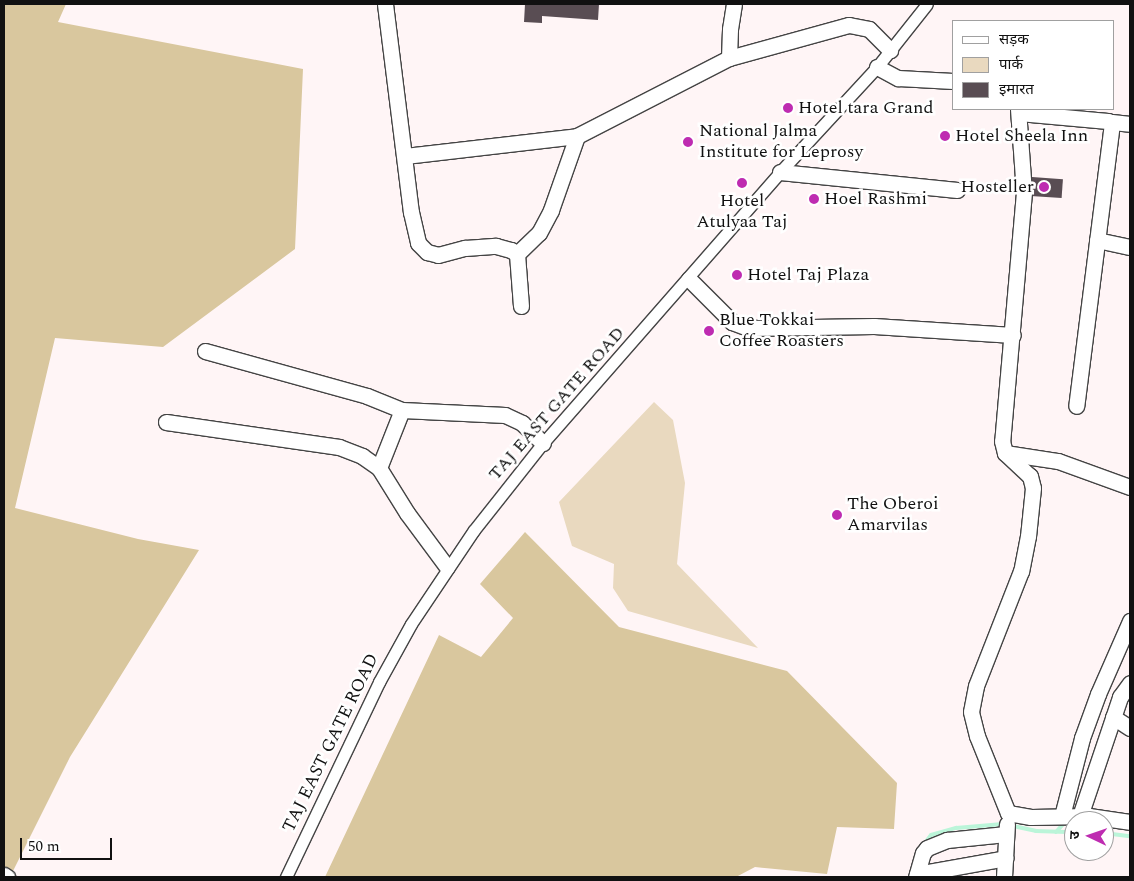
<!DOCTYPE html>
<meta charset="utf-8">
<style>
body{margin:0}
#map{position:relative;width:1134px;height:881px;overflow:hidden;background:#fff5f6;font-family:Spectral,"Noto Sans Devanagari",serif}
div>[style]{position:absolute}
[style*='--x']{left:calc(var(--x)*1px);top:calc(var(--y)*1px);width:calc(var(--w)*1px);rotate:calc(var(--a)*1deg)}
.green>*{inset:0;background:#e9d9bf}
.forest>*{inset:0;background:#d9c79e}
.stream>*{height:4px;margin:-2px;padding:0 2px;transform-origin:2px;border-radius:2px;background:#bbf5d9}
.building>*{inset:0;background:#594d53;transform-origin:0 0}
.roads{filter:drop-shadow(1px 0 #444) drop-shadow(-1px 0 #444) drop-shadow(0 1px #444) drop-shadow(0 -1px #444)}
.pedestrian>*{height:11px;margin:-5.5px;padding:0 5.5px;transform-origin:5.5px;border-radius:5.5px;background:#fff}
.minor>*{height:15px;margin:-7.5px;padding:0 7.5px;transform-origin:7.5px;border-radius:7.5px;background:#fff}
.dots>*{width:14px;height:14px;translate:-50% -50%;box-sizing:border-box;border:2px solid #fff;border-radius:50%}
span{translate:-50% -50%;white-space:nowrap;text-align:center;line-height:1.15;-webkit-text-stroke:5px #fff;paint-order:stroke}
.poi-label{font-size:18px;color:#111}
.left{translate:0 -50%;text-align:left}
.right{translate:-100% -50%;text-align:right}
.street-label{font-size:18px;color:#111}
.frame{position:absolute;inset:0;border:5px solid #111;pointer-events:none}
.legend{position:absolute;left:952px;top:20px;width:162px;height:90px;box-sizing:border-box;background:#fff;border:1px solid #a0a0a0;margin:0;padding:6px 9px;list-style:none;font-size:15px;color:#111}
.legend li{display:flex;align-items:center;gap:10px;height:25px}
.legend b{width:25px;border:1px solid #a0a0a0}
.north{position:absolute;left:1064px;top:811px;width:50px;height:50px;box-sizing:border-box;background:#fff;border:1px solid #a0a0a0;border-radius:50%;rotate:273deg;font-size:14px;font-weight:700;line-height:20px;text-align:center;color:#111}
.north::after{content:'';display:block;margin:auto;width:18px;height:22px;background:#be2cb1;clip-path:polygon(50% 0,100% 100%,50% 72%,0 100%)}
.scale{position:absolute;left:20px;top:838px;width:92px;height:22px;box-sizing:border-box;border:2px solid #111;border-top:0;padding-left:6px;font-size:15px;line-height:18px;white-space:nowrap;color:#111;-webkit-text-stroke:4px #fff;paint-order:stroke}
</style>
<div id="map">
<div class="green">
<i style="clip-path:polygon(654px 402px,673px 420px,685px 483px,677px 564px,758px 648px,628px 611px,613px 588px,614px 564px,572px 546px,559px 502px)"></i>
</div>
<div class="forest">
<i style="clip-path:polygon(4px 4px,66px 4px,58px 22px,303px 69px,295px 249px,163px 347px,55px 338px,15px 508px,138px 539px,199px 550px,70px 757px,10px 877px,4px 877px)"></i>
<i style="clip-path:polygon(525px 532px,619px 627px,787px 671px,897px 783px,894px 829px,837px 827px,827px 874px,755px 867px,736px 877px,325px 877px,439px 635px,481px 657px,513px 618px,480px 584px)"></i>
</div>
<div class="stream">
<i style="--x:1013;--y:826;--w:24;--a:12"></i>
<i style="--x:1036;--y:831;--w:38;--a:2"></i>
<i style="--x:1056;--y:832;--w:15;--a:-48"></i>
<i style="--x:1104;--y:833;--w:26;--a:7"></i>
<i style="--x:925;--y:843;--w:10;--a:-53"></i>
<i style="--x:931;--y:835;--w:26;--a:-16"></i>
<i style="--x:956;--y:828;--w:47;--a:-4.9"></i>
</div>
<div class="building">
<i style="clip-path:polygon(525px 4px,599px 4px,598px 20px,542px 16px,542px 23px,524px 22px)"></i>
<i style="left:1032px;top:177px;width:31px;height:19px;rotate:4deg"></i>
</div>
<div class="roads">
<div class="pedestrian">
<i style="--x:286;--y:877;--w:216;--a:-64.5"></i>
<i style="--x:379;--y:682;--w:66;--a:-61.1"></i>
<i style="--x:411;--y:624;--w:113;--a:-56.2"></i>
<i style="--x:474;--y:530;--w:111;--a:-51.6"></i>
<i style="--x:543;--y:443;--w:360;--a:-48.8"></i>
<i style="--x:780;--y:172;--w:143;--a:-47.3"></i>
<i style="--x:877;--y:67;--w:80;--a:-51.6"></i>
</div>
<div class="minor">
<i style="--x:385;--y:4;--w:210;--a:82.9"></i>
<i style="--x:411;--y:212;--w:32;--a:77"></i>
<i style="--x:418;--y:243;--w:13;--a:45"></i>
<i style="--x:427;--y:252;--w:11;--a:15"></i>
<i style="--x:438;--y:255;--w:28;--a:-15"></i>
<i style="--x:465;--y:248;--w:31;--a:-4"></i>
<i style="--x:496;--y:246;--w:16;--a:15"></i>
<i style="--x:511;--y:250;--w:7;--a:34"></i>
<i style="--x:729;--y:58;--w:29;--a:-88"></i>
<i style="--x:730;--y:29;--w:25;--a:-81"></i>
<i style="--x:877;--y:67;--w:24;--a:28"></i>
<i style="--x:898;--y:78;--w:55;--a:3.1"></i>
<i style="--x:1018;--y:109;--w:83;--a:85.9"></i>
<i style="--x:1024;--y:192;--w:250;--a:95"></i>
<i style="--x:1002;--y:441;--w:12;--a:76"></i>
<i style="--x:1005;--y:453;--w:34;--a:43"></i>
<i style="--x:1030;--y:476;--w:12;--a:76"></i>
<i style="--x:1033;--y:488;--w:48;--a:95.9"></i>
<i style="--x:1028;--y:536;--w:36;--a:101"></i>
<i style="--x:1021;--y:571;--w:123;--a:111.4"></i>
<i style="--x:976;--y:686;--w:26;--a:101"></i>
<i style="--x:971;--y:712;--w:25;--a:76"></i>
<i style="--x:977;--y:736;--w:83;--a:68.1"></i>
<i style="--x:1008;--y:813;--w:23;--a:10"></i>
<i style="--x:1031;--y:817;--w:58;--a:-1"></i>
<i style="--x:1089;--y:816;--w:41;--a:8.3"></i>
<i style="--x:1019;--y:113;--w:89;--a:5.1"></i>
<i style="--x:1108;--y:121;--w:4;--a:27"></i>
<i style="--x:1112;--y:123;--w:285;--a:97.2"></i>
<i style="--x:1112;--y:122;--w:18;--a:6"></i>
<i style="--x:405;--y:156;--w:173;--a:-6.6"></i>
<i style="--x:577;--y:136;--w:171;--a:-27.2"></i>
<i style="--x:729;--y:58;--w:124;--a:-15.4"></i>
<i style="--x:849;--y:25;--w:20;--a:11"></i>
<i style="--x:869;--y:29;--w:30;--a:45"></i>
<i style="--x:780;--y:172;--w:178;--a:5.8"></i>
<i style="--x:1097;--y:240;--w:34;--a:12"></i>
<i style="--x:689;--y:279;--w:61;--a:45"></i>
<i style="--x:732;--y:322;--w:17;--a:21"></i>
<i style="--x:748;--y:328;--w:126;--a:-0.9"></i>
<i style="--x:874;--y:326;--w:139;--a:3.7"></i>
<i style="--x:521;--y:306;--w:52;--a:-94.4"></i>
<i style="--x:517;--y:254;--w:30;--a:-44"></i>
<i style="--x:539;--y:233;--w:26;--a:-62"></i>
<i style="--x:551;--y:210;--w:78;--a:-70.6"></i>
<i style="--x:205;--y:351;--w:168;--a:15.5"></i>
<i style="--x:367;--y:396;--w:38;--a:22"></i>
<i style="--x:402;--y:410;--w:103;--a:2.8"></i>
<i style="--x:505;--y:415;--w:19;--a:25"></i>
<i style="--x:522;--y:423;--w:29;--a:44"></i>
<i style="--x:166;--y:422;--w:175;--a:8.2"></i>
<i style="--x:339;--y:447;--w:25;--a:21"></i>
<i style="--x:362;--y:456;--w:21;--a:35"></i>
<i style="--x:379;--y:468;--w:53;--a:58.1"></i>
<i style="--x:407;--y:513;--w:67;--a:53.5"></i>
<i style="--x:1005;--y:453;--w:54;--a:8.6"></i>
<i style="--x:1058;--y:461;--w:77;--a:19.9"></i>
<i style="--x:379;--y:468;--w:62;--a:-68.4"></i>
<i style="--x:1113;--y:717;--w:20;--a:33"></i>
<i style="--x:1062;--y:816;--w:81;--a:-75.6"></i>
<i style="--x:1082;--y:738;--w:47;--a:-70"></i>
<i style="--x:1098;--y:694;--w:80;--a:-66.3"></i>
<i style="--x:1080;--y:816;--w:126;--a:-71.4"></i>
<i style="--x:1120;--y:697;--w:17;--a:-54"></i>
<i style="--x:917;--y:874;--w:90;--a:-10.2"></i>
<i style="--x:4;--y:875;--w:4;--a:34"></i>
<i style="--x:916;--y:877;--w:25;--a:-74"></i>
<i style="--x:923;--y:853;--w:6;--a:-51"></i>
<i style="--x:927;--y:848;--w:22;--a:-22"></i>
<i style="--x:947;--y:840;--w:59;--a:-5.8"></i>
<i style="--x:1004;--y:877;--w:53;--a:-86.8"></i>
</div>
</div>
<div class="dots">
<i style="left:788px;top:108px;background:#be2cb1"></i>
<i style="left:945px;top:136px;background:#be2cb1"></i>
<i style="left:688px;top:142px;background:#be2cb1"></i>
<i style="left:742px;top:183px;background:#be2cb1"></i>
<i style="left:1044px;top:187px;background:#be2cb1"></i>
<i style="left:814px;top:199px;background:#be2cb1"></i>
<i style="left:737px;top:275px;background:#be2cb1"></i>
<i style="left:709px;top:331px;background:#be2cb1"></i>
<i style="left:837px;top:515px;background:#be2cb1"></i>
</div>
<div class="poi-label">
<span class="left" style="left:798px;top:108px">Hotel tara Grand</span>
<span class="left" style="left:699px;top:142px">National Jalma<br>Institute for Leprosy</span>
<span class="left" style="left:955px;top:136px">Hotel Sheela Inn</span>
<span class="right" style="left:1034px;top:187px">Hosteller</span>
<span class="left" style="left:824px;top:199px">Hoel Rashmi</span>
<span style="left:742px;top:212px">Hotel<br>Atulyaa Taj</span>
<span class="left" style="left:747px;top:275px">Hotel Taj Plaza</span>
<span class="left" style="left:719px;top:331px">Blue Tokkai<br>Coffee Roasters</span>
<span class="left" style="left:847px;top:515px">The Oberoi<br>Amarvilas</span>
</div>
<div class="street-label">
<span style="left:557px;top:404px;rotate:-49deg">TAJ EAST GATE ROAD</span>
<span style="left:331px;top:743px;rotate:-64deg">TAJ EAST GATE ROAD</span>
</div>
<div class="frame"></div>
<ul class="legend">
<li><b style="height:6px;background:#fff"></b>सड़क</li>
<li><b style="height:14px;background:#e9d9bf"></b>पार्क</li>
<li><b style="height:14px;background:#594d53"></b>इमारत</li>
</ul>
<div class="north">उ</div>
<div class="scale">50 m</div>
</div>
